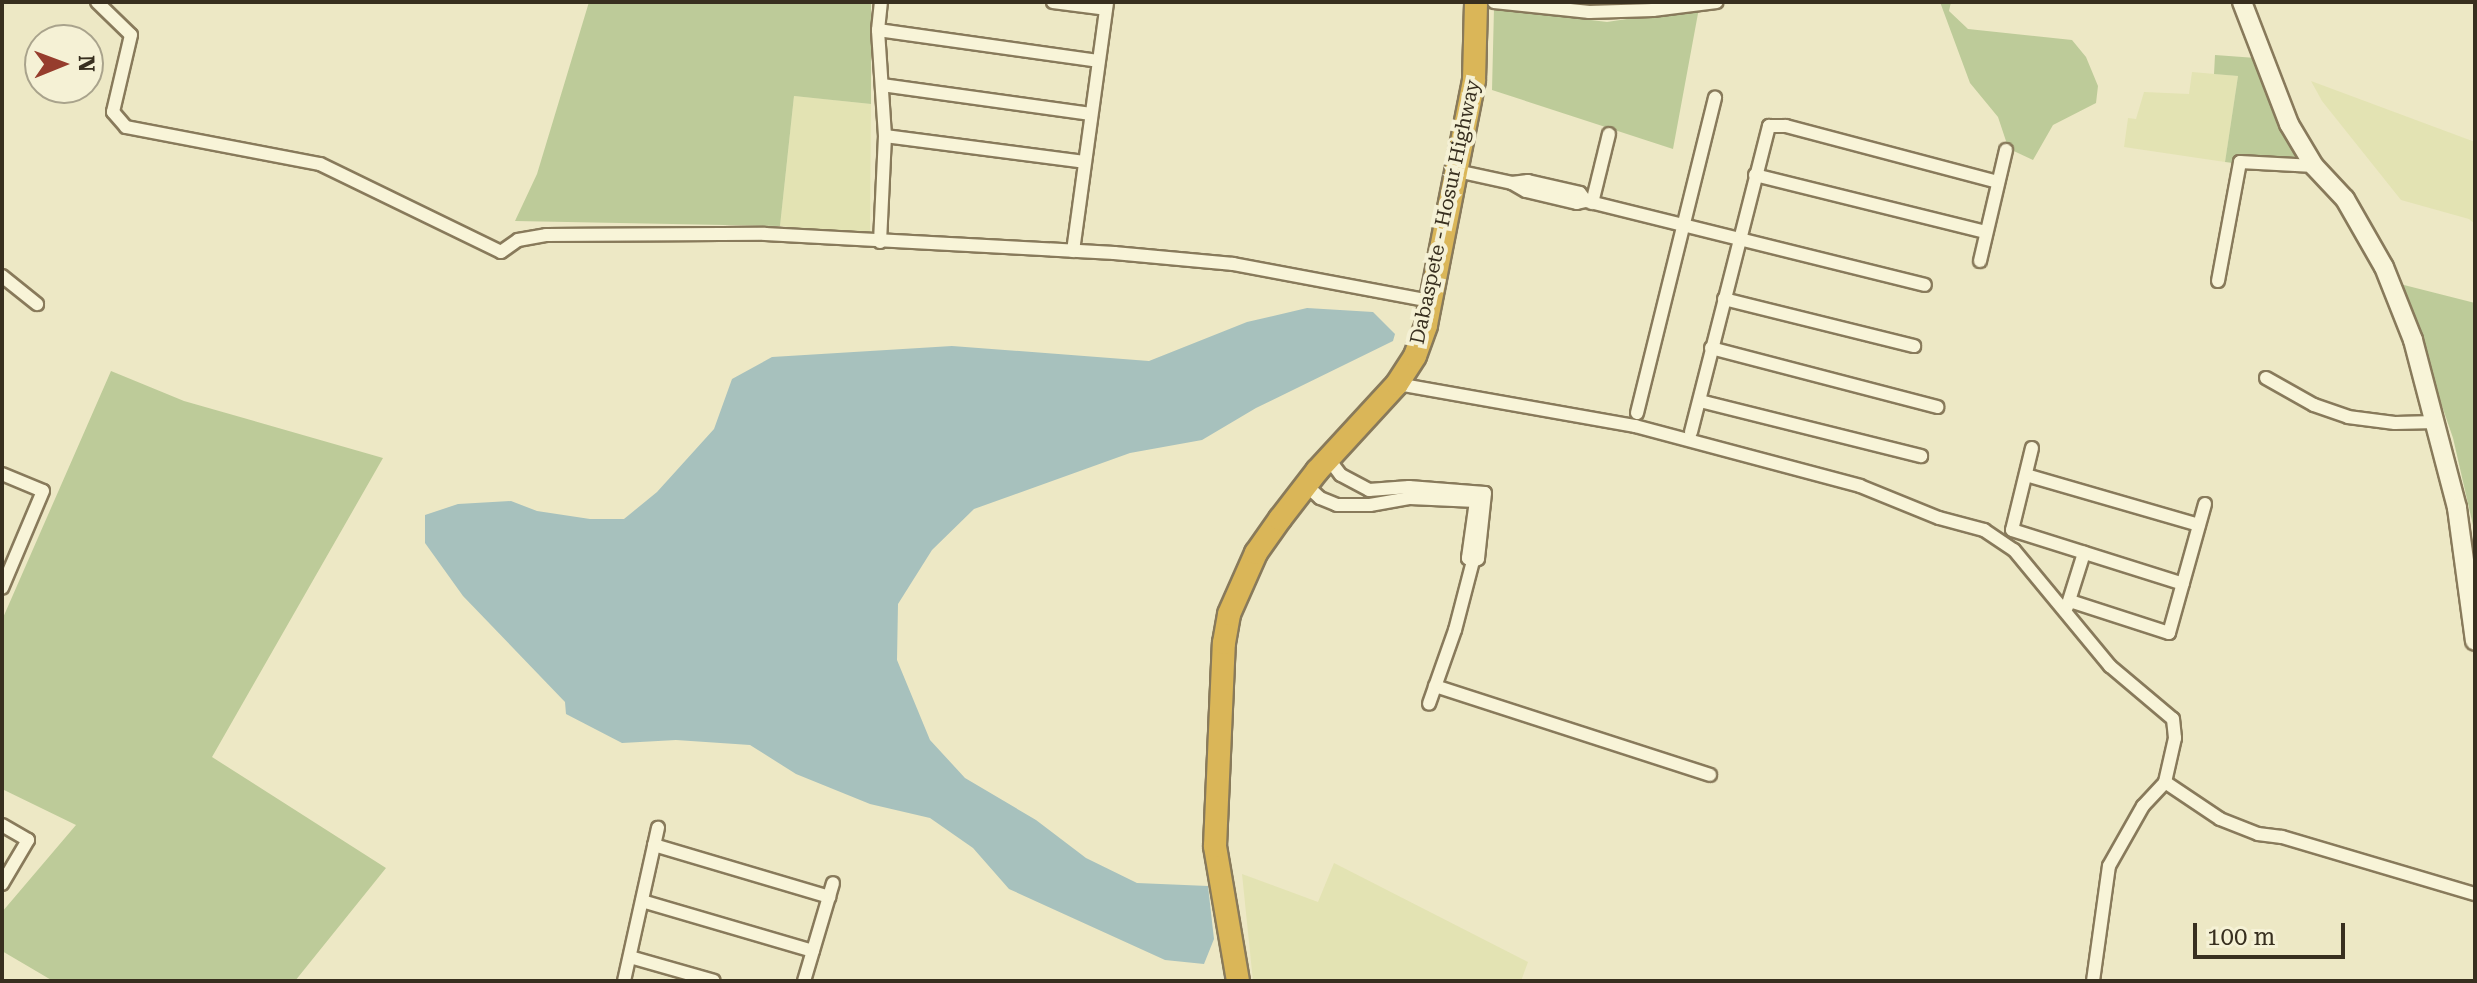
<!DOCTYPE html>
<style>
body{margin:0}
#map{position:relative;width:2477px;height:983px;overflow:hidden;background:#ede8c5;font-family:"Roboto Serif",serif}
div>[style]{position:absolute}
[style*='--x']{left:calc(var(--x)*1px);top:calc(var(--y)*1px);width:calc(var(--w)*1px);rotate:calc(var(--a)*1deg)}
.farmland>*{inset:0;background:#e3e3b3}
.green>*{inset:0;background:#bdcb99}
.water>*{inset:0;background:#a7c1bd}
.roads{filter:drop-shadow(2px 0 #887a5b) drop-shadow(-2px 0 #887a5b) drop-shadow(0 2px #887a5b) drop-shadow(0 -2px #887a5b)}
.street>*{height:12px;margin:-6px;padding:0 6px;transform-origin:6px;border-radius:6px;background:#f8f4d8}
.secondary>*{height:18px;margin:-9px;padding:0 9px;transform-origin:9px;border-radius:9px;background:#f8f4d8}
.highway>*{height:22px;margin:-11px;padding:0 11px;transform-origin:11px;border-radius:11px;background:#dab658}
span{translate:-50% -50%;white-space:nowrap;text-align:center;line-height:1.15;-webkit-text-stroke:8px #f5f1d5;paint-order:stroke}
.street-label{font-size:20px;color:#382f1f}
.frame{position:absolute;inset:0;border:4px solid #382f1f;pointer-events:none}
.north{position:absolute;left:24px;top:24px;width:80px;height:80px;box-sizing:border-box;background:#f5f1d5;border:2px solid #a9a38c;border-radius:50%;rotate:89deg;font-size:22px;font-weight:700;line-height:32px;text-align:center;color:#382f1f}
.north::after{content:'';display:block;margin:auto;width:28px;height:36px;background:#963d2d;clip-path:polygon(50% 0,100% 100%,50% 72%,0 100%)}
.scale{position:absolute;left:2193px;top:923px;width:152px;height:36px;box-sizing:border-box;border:4px solid #382f1f;border-top:0;padding-left:10px;font-size:24px;line-height:28px;white-space:nowrap;color:#382f1f;-webkit-text-stroke:6px #f5f1d5;paint-order:stroke}
</style>
<div id="map">
<div class="farmland">
<i style="clip-path:polygon(2192px 72px,2238px 76px,2225px 162px,2124px 147px,2128px 118px,2136px 119px,2144px 92px,2189px 94px)"></i>
<i style="clip-path:polygon(2311px 81px,2475px 142px,2475px 224px,2469px 219px,2401px 200px,2322px 101px)"></i>
<i style="clip-path:polygon(794px 96px,871px 104px,870px 236px,780px 226px)"></i>
<i style="clip-path:polygon(1334px 863px,1528px 962px,1521px 981px,1253px 981px,1242px 874px,1318px 902px)"></i>
</div>
<div class="green">
<i style="clip-path:polygon(589px 2px,871px 2px,871px 104px,794px 96px,780px 226px,515px 221px,537px 174px)"></i>
<i style="clip-path:polygon(1940px 2px,1951px 2px,1949px 11px,1968px 29px,2072px 40px,2086px 57px,2098px 86px,2096px 103px,2053px 125px,2033px 160px,2003px 146px,2006px 141px,1998px 117px,1970px 83px)"></i>
<i style="clip-path:polygon(1494px 8px,1607px 22px,1699px 8px,1673px 149px,1492px 90px)"></i>
<i style="clip-path:polygon(2215px 55px,2256px 58px,2299px 160px,2236px 155px,2233px 163px,2225px 162px,2238px 76px,2214px 74px)"></i>
<i style="clip-path:polygon(2400px 284px,2475px 303px,2475px 534px,2453px 438px)"></i>
<i style="clip-path:polygon(111px 371px,184px 401px,383px 458px,212px 757px,386px 868px,295px 981px,53px 981px,2px 951px,2px 912px,76px 825px,2px 789px,2px 620px)"></i>
</div>
<div class="water">
<i style="clip-path:polygon(1307px 308px,1373px 312px,1395px 334px,1393px 341px,1256px 408px,1202px 440px,1130px 453px,974px 509px,932px 550px,898px 604px,897px 660px,930px 740px,965px 778px,1036px 820px,1086px 858px,1137px 883px,1208px 886px,1214px 939px,1204px 964px,1165px 960px,1009px 889px,973px 848px,930px 818px,870px 804px,796px 774px,750px 745px,676px 740px,622px 743px,566px 714px,565px 702px,463px 596px,425px 543px,425px 515px,458px 504px,511px 501px,537px 511px,590px 519px,624px 519px,657px 492px,714px 429px,732px 379px,772px 357px,952px 346px,1149px 361px,1247px 322px)"></i>
</div>
<div class="roads">
<div class="street">
<i style="--x:97;--y:2;--w:47;--a:44.1"></i>
<i style="--x:131;--y:35;--w:79;--a:103.2"></i>
<i style="--x:113;--y:112;--w:20;--a:49"></i>
<i style="--x:126;--y:127;--w:197;--a:10.8"></i>
<i style="--x:320;--y:164;--w:201;--a:25.9"></i>
<i style="--x:501;--y:252;--w:21;--a:-35"></i>
<i style="--x:518;--y:240;--w:28;--a:-10"></i>
<i style="--x:546;--y:235;--w:219;--a:-0.3"></i>
<i style="--x:765;--y:234;--w:350;--a:3.1"></i>
<i style="--x:1114;--y:253;--w:120;--a:5.3"></i>
<i style="--x:1233;--y:264;--w:201;--a:10.6"></i>
<i style="--x:1053;--y:2;--w:53;--a:7.5"></i>
<i style="--x:1494;--y:2;--w:96;--a:6"></i>
<i style="--x:1589;--y:12;--w:64;--a:-1.8"></i>
<i style="--x:1653;--y:10;--w:64;--a:-7.2"></i>
<i style="--x:878;--y:30;--w:222;--a:8"></i>
<i style="--x:882;--y:85;--w:211;--a:7.9"></i>
<i style="--x:885;--y:136;--w:201;--a:7.4"></i>
<i style="--x:1457;--y:171;--w:56;--a:12.3"></i>
<i style="--x:1512;--y:183;--w:16;--a:30"></i>
<i style="--x:1526;--y:191;--w:52;--a:13.2"></i>
<i style="--x:1577;--y:203;--w:9;--a:-13"></i>
<i style="--x:1586;--y:201;--w:349;--a:13.9"></i>
<i style="--x:1755;--y:175;--w:238;--a:13.9"></i>
<i style="--x:1512;--y:183;--w:16;--a:-7"></i>
<i style="--x:1528;--y:181;--w:53;--a:13"></i>
<i style="--x:1580;--y:193;--w:10;--a:53"></i>
<i style="--x:1592;--y:203;--w:71;--a:-76.2"></i>
<i style="--x:880;--y:242;--w:106;--a:-87.3"></i>
<i style="--x:885;--y:136;--w:106;--a:-93.8"></i>
<i style="--x:878;--y:30;--w:28;--a:-84"></i>
<i style="--x:1073;--y:251;--w:251;--a:-82.2"></i>
<i style="--x:1980;--y:261;--w:114;--a:-76.8"></i>
<i style="--x:2;--y:276;--w:45;--a:38.7"></i>
<i style="--x:2218;--y:281;--w:121;--a:-79.5"></i>
<i style="--x:2240;--y:162;--w:74;--a:3.1"></i>
<i style="--x:1724;--y:299;--w:196;--a:13.9"></i>
<i style="--x:1711;--y:348;--w:234;--a:14.6"></i>
<i style="--x:2266;--y:378;--w:55;--a:29.4"></i>
<i style="--x:2314;--y:405;--w:36;--a:19"></i>
<i style="--x:2348;--y:417;--w:47;--a:7.3"></i>
<i style="--x:2395;--y:423;--w:41;--a:-1.4"></i>
<i style="--x:1397;--y:384;--w:242;--a:10"></i>
<i style="--x:1635;--y:426;--w:233;--a:14.9"></i>
<i style="--x:1860;--y:486;--w:85;--a:22.1"></i>
<i style="--x:1939;--y:518;--w:47;--a:14.9"></i>
<i style="--x:1984;--y:530;--w:36;--a:34"></i>
<i style="--x:2014;--y:550;--w:151;--a:50.4"></i>
<i style="--x:2110;--y:666;--w:82;--a:40.1"></i>
<i style="--x:2173;--y:719;--w:19;--a:84"></i>
<i style="--x:2175;--y:738;--w:45;--a:102.8"></i>
<i style="--x:2165;--y:782;--w:66;--a:33.9"></i>
<i style="--x:2220;--y:819;--w:41;--a:21.5"></i>
<i style="--x:2258;--y:834;--w:24;--a:7"></i>
<i style="--x:2282;--y:837;--w:201;--a:16.5"></i>
<i style="--x:1700;--y:401;--w:228;--a:14"></i>
<i style="--x:1637;--y:413;--w:325;--a:-76.1"></i>
<i style="--x:1691;--y:432;--w:316;--a:-75.7"></i>
<i style="--x:1769;--y:126;--w:17;--a:0"></i>
<i style="--x:1786;--y:126;--w:219;--a:14.8"></i>
<i style="--x:2032;--y:448;--w:84;--a:103.7"></i>
<i style="--x:2012;--y:530;--w:179;--a:17.5"></i>
<i style="--x:1328;--y:458;--w:21;--a:53"></i>
<i style="--x:1341;--y:475;--w:32;--a:28"></i>
<i style="--x:1369;--y:490;--w:40;--a:-4.3"></i>
<i style="--x:1409;--y:487;--w:76;--a:4.5"></i>
<i style="--x:1485;--y:493;--w:66;--a:96.1"></i>
<i style="--x:1478;--y:559;--w:5;--a:158"></i>
<i style="--x:1473;--y:561;--w:71;--a:104.6"></i>
<i style="--x:1455;--y:630;--w:78;--a:109.4"></i>
<i style="--x:2;--y:474;--w:44;--a:22.5"></i>
<i style="--x:43;--y:491;--w:105;--a:112.9"></i>
<i style="--x:2026;--y:475;--w:180;--a:16.1"></i>
<i style="--x:1306;--y:485;--w:19;--a:43"></i>
<i style="--x:1320;--y:498;--w:18;--a:22"></i>
<i style="--x:1337;--y:505;--w:33;--a:0"></i>
<i style="--x:1370;--y:505;--w:41;--a:-9.9"></i>
<i style="--x:1410;--y:498;--w:66;--a:2.6"></i>
<i style="--x:1476;--y:501;--w:58;--a:98"></i>
<i style="--x:1468;--y:558;--w:6;--a:31"></i>
<i style="--x:2070;--y:601;--w:104;--a:17.9"></i>
<i style="--x:2169;--y:633;--w:134;--a:-74.4"></i>
<i style="--x:2067;--y:607;--w:57;--a:-72.5"></i>
<i style="--x:1435;--y:686;--w:289;--a:17.9"></i>
<i style="--x:2;--y:825;--w:30;--a:30"></i>
<i style="--x:28;--y:840;--w:51;--a:120.6"></i>
<i style="--x:654;--y:845;--w:183;--a:16.5"></i>
<i style="--x:642;--y:901;--w:178;--a:16.3"></i>
<i style="--x:630;--y:957;--w:87;--a:15.9"></i>
<i style="--x:624;--y:981;--w:157;--a:-77.5"></i>
<i style="--x:804;--y:981;--w:102;--a:-73.5"></i>
<i style="--x:2093;--y:981;--w:116;--a:-82.1"></i>
<i style="--x:2109;--y:866;--w:69;--a:-60.5"></i>
<i style="--x:2143;--y:806;--w:33;--a:-47"></i>
</div>
<div class="secondary">
<i style="--x:2242;--y:2;--w:131;--a:68.9"></i>
<i style="--x:2289;--y:124;--w:49;--a:59.2"></i>
<i style="--x:2314;--y:166;--w:45;--a:46.8"></i>
<i style="--x:2345;--y:199;--w:78;--a:60.2"></i>
<i style="--x:2384;--y:267;--w:79;--a:68.3"></i>
<i style="--x:2413;--y:340;--w:174;--a:75.3"></i>
<i style="--x:2457;--y:508;--w:134;--a:82.3"></i>
</div>
<div class="highway">
<i style="--x:1238;--y:981;--w:137;--a:-99.7"></i>
<i style="--x:1215;--y:846;--w:203;--a:-87.5"></i>
<i style="--x:1224;--y:643;--w:29;--a:-80"></i>
<i style="--x:1229;--y:614;--w:67;--a:-66.1"></i>
<i style="--x:1256;--y:553;--w:42;--a:-54.8"></i>
<i style="--x:1280;--y:519;--w:61;--a:-52.4"></i>
<i style="--x:1317;--y:471;--w:118;--a:-47.4"></i>
<i style="--x:1397;--y:384;--w:33;--a:-57"></i>
<i style="--x:1415;--y:356;--w:33;--a:-70"></i>
<i style="--x:1426;--y:325;--w:250;--a:-78.9"></i>
<i style="--x:1474;--y:80;--w:78;--a:-88.5"></i>
</div>
</div>
<div class="street-label">
<span style="left:1445px;top:212px;rotate:-78deg">Dabaspete - Hosur Highway</span>
</div>
<div class="frame"></div>
<div class="north">N</div>
<div class="scale">100 m</div>
</div>
